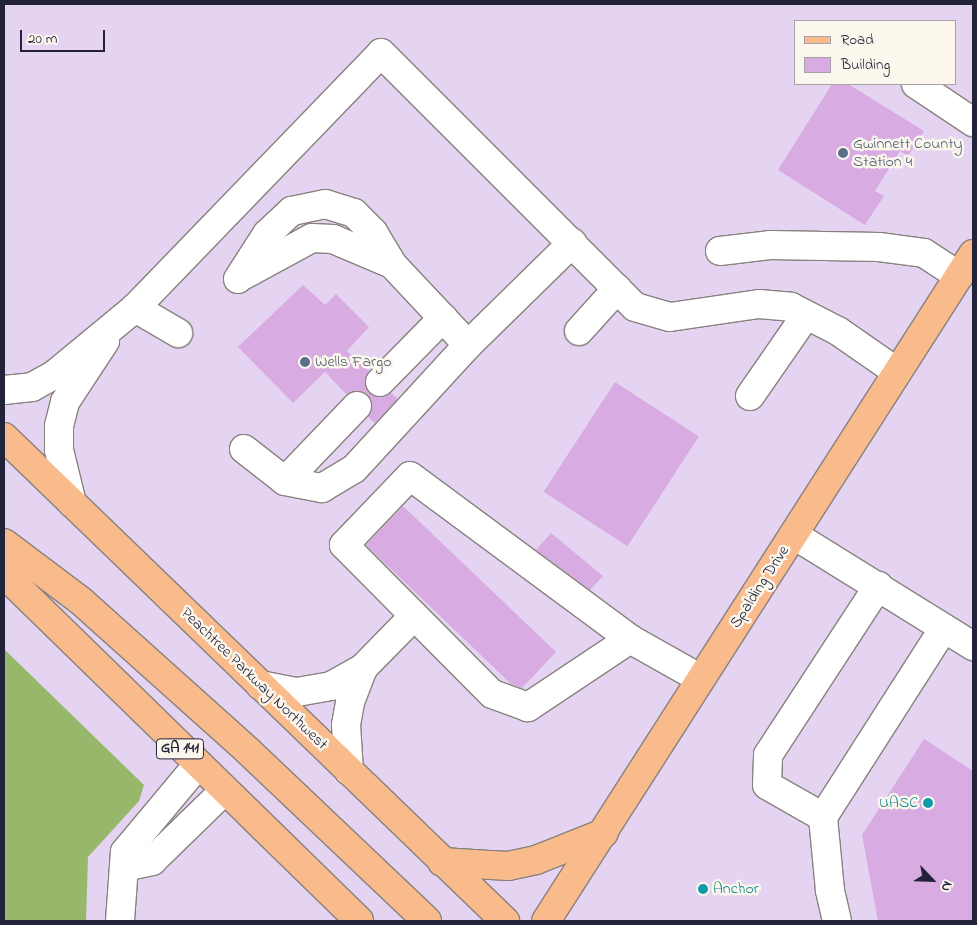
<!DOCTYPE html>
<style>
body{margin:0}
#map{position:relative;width:977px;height:925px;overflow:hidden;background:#eee1c0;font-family:"Indie Flower",sans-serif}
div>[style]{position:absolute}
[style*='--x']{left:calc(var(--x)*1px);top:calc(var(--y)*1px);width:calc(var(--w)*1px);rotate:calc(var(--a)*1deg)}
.built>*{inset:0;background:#e4d3f1}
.forest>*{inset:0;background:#97b76b}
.building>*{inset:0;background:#d8ace3;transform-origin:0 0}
.roads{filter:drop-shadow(1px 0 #88827e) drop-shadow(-1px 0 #88827e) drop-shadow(0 1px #88827e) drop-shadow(0 -1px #88827e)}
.minor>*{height:28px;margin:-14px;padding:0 14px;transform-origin:14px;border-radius:14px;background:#fff}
.major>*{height:28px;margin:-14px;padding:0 14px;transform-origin:14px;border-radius:14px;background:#fabb8c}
.highway>*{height:28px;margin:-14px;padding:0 14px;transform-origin:14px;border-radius:14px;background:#fabb8c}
.dots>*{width:14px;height:14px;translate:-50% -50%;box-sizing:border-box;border:2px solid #fbf7ec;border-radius:50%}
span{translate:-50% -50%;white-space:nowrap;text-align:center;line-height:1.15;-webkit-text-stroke:5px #fbf7ec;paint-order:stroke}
.shield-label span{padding:1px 4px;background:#fbf7ec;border:1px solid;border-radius:4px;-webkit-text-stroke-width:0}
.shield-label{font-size:15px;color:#22223b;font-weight:700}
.service-label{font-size:16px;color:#4e5e75}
.left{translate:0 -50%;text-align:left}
.street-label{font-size:16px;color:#22223b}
.culture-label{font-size:16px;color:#0d838f}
.right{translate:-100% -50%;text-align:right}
.frame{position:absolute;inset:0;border:5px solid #22223b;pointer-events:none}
.legend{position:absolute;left:794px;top:20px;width:162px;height:65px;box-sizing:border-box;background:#fbf7ec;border:1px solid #a4a2a5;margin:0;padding:6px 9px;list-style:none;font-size:15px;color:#22223b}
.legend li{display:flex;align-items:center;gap:10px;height:25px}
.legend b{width:25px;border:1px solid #a4a2a5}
.north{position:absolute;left:907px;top:855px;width:50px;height:50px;-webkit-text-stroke:4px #fbf7ec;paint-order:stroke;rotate:114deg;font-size:14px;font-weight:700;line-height:20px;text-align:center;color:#22223b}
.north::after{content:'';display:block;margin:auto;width:18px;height:22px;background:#22223b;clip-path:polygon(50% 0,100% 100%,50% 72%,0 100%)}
.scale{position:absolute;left:20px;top:30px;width:85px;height:22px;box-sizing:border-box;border:2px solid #22223b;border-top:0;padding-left:6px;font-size:15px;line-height:18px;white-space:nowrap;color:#22223b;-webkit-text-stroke:4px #fbf7ec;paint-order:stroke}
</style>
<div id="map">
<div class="built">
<i style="clip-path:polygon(evenodd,4px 4px,973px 4px,973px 921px,4px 921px,4px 4px,796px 21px,956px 21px,956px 84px,796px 84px,796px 21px)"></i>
</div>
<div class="forest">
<i style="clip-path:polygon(4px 649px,144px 785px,139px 801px,88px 857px,86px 921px,4px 921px)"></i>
</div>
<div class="building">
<i style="clip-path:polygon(832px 84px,848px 84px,924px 131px,908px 156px,900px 151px,875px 191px,884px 196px,865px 225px,778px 170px)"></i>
<i style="clip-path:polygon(303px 285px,325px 305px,336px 294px,369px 327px,347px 351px,369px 371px,365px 386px,369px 393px,384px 397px,391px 393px,398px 399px,375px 423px,368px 417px,372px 409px,368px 395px,360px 391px,347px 395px,325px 372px,293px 403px,238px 347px)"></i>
<i style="left:615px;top:382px;width:100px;height:131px;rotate:33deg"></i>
<i style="clip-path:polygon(403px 506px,556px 652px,522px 688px,511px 684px,366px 545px)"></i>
<i style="clip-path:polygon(551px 533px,603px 576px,590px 590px,536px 550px)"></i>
<i style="clip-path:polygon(924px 739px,973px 771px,973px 921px,878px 921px,862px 835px)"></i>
</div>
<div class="roads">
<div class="minor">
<i style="--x:916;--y:84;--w:69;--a:33.7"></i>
<i style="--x:720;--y:251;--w:50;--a:-6.8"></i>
<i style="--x:770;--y:245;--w:109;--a:1.1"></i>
<i style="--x:879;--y:247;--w:45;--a:7.6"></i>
<i style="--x:924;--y:253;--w:42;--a:33.3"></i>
<i style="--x:244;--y:275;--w:77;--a:-28.6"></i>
<i style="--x:312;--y:238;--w:21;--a:3"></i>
<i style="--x:333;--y:239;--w:64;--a:23"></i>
<i style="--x:238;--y:279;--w:54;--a:-57.2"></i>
<i style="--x:267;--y:234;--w:34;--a:-43"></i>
<i style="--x:292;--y:211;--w:34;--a:-12"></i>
<i style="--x:325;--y:204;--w:30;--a:17"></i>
<i style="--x:354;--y:213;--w:27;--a:45"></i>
<i style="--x:373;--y:232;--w:37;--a:59"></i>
<i style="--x:392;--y:264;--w:111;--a:46.8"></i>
<i style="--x:135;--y:308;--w:50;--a:30.2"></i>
<i style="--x:579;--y:331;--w:57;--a:-47.9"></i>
<i style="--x:380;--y:382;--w:90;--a:-45.5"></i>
<i style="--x:4;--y:390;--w:28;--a:-6"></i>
<i style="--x:32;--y:387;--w:26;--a:-29"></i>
<i style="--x:55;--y:374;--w:104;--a:-39.5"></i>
<i style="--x:135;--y:308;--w:354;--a:-46"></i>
<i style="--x:381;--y:53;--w:359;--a:45"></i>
<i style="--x:635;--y:307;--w:36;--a:16"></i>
<i style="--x:670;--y:317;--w:90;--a:-8.3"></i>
<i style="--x:759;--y:304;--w:32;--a:5"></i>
<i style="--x:791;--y:307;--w:53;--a:27.1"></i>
<i style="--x:838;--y:331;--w:72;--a:34.8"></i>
<i style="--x:750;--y:396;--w:98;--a:-55.3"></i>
<i style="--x:244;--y:449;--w:52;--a:38"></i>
<i style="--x:285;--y:481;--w:38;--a:11"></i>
<i style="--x:322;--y:488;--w:37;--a:-31"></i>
<i style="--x:354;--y:469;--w:168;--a:-47.4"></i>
<i style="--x:468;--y:345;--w:146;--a:-44.4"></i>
<i style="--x:285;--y:481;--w:104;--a:-46.2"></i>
<i style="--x:72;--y:503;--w:55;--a:-103.8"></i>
<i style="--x:59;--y:450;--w:24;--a:-90"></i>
<i style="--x:59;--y:426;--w:25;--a:-76"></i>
<i style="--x:65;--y:402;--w:73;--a:-56.7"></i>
<i style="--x:794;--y:535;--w:211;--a:31.8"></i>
<i style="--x:630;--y:639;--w:123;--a:146.3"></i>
<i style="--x:528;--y:707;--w:38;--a:-160"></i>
<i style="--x:492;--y:694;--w:210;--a:-134.8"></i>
<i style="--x:344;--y:545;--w:95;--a:-46.3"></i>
<i style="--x:410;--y:476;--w:274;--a:36.5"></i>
<i style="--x:630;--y:639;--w:81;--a:29.4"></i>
<i style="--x:260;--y:685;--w:38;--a:11"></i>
<i style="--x:297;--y:692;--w:35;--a:-10"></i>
<i style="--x:331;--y:686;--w:37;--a:-29"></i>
<i style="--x:363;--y:668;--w:73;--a:-45.6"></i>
<i style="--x:349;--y:771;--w:46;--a:-93.7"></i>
<i style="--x:346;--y:725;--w:23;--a:-80"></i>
<i style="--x:350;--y:702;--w:36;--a:-69"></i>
<i style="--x:823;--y:817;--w:64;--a:-150.3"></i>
<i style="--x:767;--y:785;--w:30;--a:-88"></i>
<i style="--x:768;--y:755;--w:202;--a:-56.9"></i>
<i style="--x:124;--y:867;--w:29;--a:-12"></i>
<i style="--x:152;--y:861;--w:100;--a:-44.2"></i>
<i style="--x:120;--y:921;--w:69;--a:-85.9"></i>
<i style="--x:125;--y:852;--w:112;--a:-50.1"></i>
<i style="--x:837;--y:921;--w:32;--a:-103"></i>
<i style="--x:830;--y:890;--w:73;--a:-95.5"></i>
<i style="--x:823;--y:817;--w:224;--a:-57.4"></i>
</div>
<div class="major">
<i style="--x:546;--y:921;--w:792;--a:-57.37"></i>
</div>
<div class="highway">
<i style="--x:4;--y:437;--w:697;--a:44.01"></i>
<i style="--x:4;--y:543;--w:96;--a:37"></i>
<i style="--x:81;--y:601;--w:223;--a:41.9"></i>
<i style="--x:247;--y:750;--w:248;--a:43.5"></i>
<i style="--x:4;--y:574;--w:496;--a:44.3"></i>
<i style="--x:442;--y:862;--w:66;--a:3.5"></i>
<i style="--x:508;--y:866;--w:29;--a:-12"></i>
<i style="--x:536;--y:860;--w:73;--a:-21.7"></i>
</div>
</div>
<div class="dots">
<i style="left:843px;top:153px;background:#5c6f8a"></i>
<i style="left:305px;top:362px;background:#5c6f8a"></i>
<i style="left:928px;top:803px;background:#0f9aa8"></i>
<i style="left:703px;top:889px;background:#0f9aa8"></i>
</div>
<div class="shield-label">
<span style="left:180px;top:749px">GA 141</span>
</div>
<div class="service-label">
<span class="left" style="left:853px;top:153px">Gwinnett County<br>Station 4</span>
<span class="left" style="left:315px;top:362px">Wells Fargo</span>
</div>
<div class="street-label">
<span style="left:760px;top:587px;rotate:-57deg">Spalding Drive</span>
<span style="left:254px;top:679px;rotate:44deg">Peachtree Parkway Northwest</span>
</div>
<div class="culture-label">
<span class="right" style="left:918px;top:803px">UASC</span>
<span class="left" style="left:713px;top:889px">Anchor</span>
</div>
<div class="frame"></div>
<ul class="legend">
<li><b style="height:6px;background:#fabb8c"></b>Road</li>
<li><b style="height:14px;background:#d8ace3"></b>Building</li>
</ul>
<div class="north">N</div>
<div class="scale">20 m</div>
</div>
